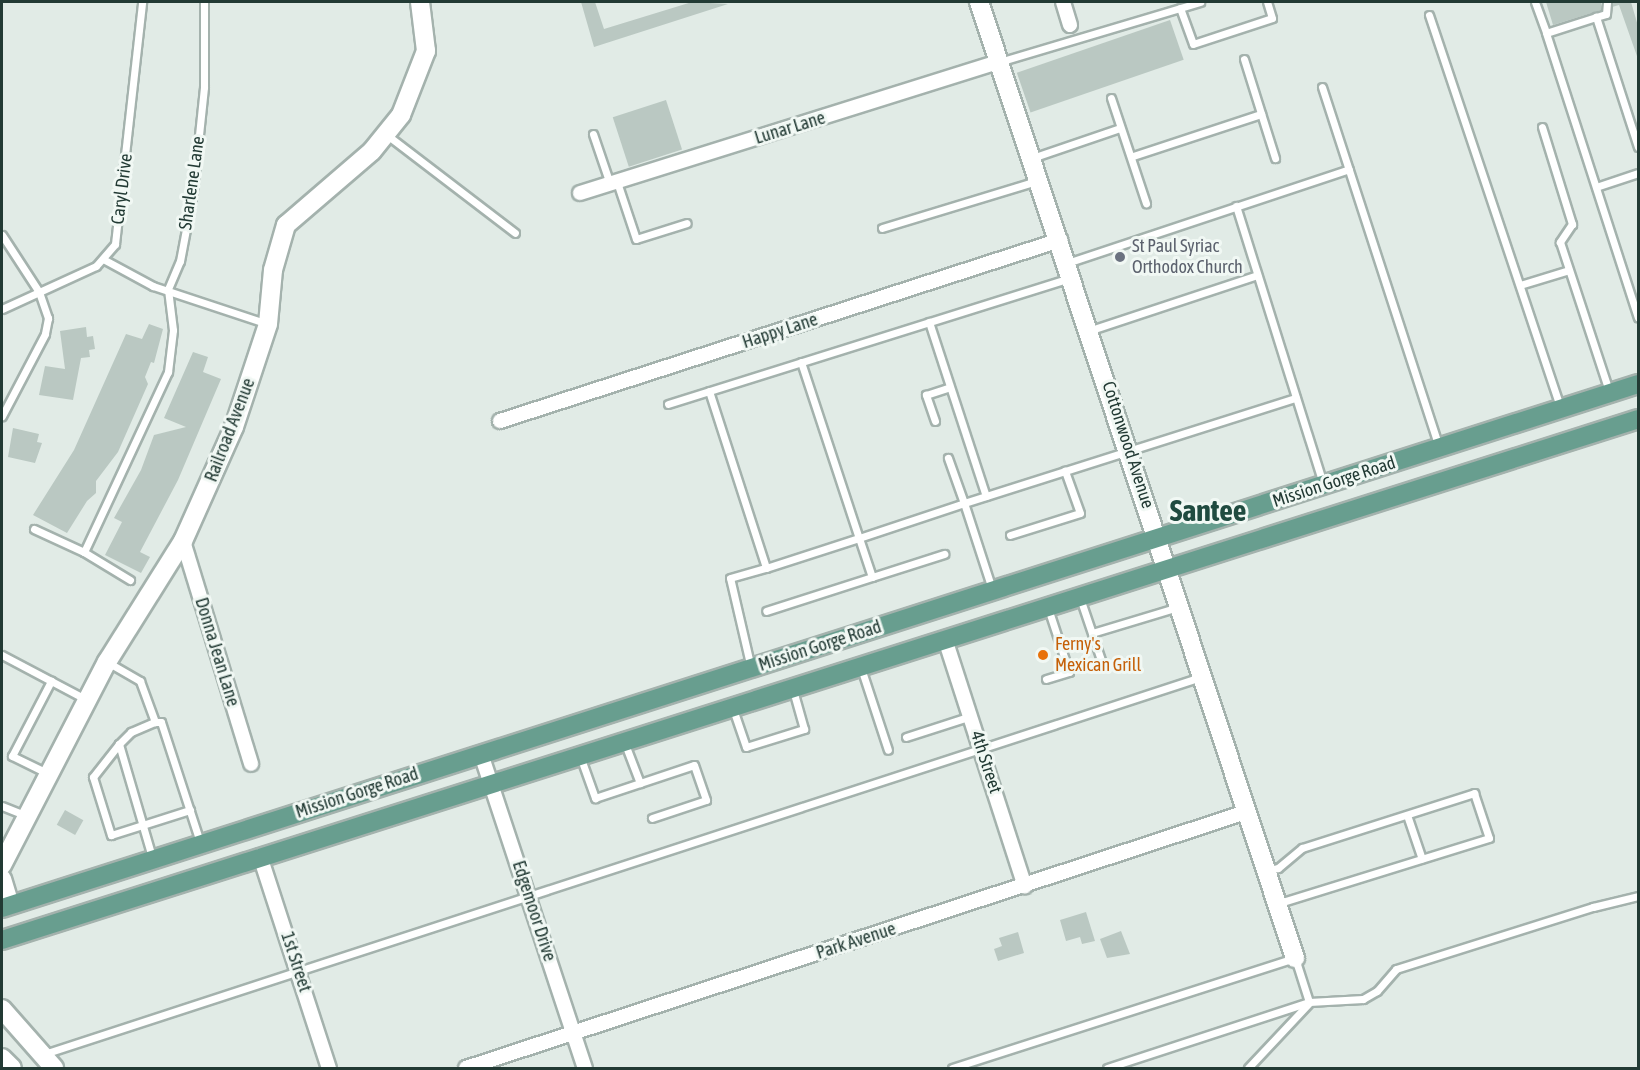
<!DOCTYPE html>
<style>
body{margin:0}
#map{position:relative;width:1640px;height:1070px;overflow:hidden;background:#e1ebe6;font-family:"Asap Condensed",sans-serif}
div>[style]{position:absolute}
[style*='--x']{left:calc(var(--x)*1px);top:calc(var(--y)*1px);width:calc(var(--w)*1px);rotate:calc(var(--a)*1deg)}
.building>*{inset:0;background:#bac8c2;transform-origin:0 0}
.roads{filter:drop-shadow(2px 0 #a4b2ad) drop-shadow(-2px 0 #a4b2ad) drop-shadow(0 2px #a4b2ad) drop-shadow(0 -2px #a4b2ad)}
.lane>*{height:7px;margin:-3.5px;padding:0 3.5px;transform-origin:3.5px;border-radius:3.5px;background:#fff}
.street>*{height:14px;margin:-7px;padding:0 7px;transform-origin:7px;border-radius:7px;background:#fff}
.secondary>*{height:18px;margin:-9px;padding:0 9px;transform-origin:9px;border-radius:9px;background:#fff}
.primary>*{height:18px;margin:-9px;padding:0 9px;transform-origin:9px;border-radius:9px;background:#689e8f}
.dots>*{width:16px;height:16px;translate:-50% -50%;box-sizing:border-box;border:3px solid #f1f8f4;border-radius:50%}
span{translate:-50% -50%;white-space:nowrap;text-align:center;line-height:1.15;-webkit-text-stroke:6px #f1f8f4;paint-order:stroke}
.street-label{font-size:18px;color:#223a34}
.worship-label{font-size:18px;color:#5b616d}
.left{translate:0 -50%;text-align:left}
.food-label{font-size:18px;color:#c56008}
.town-label{font-size:30px;color:#204b40;font-weight:700}
.frame{position:absolute;inset:0;border:3px solid #223a34;pointer-events:none}
</style>
<div id="map">
<div class="building">
<i style="clip-path:polygon(581px 2px,595px 2px,604px 29px,692px 2px,728px 4px,594px 47px)"></i>
<i style="clip-path:polygon(1546px 2px,1601px 2px,1601px 10px,1553px 25px)"></i>
<i style="clip-path:polygon(1613px 2px,1631px 2px,1638px 26px,1638px 59px,1619px 5px,1612px 7px)"></i>
<i style="left:1170px;top:20px;width:42px;height:162px;rotate:71deg"></i>
<i style="left:666px;top:100px;width:52px;height:56px;rotate:72deg"></i>
<i style="clip-path:polygon(149px 324px,163px 329px,154px 363px,151px 362px,145px 377px,148px 384px,118px 452px,96px 481px,96px 493px,87px 501px,67px 533px,33px 515px,74px 450px,126px 334px,142px 339px)"></i>
<i style="clip-path:polygon(86px 327px,87px 337px,93px 336px,95px 349px,89px 350px,90px 357px,81px 358px,73px 400px,39px 395px,45px 366px,65px 369px,60px 331px)"></i>
<i style="clip-path:polygon(193px 352px,208px 357px,203px 372px,221px 379px,178px 480px,140px 552px,150px 557px,141px 573px,105px 555px,122px 522px,114px 518px,141px 470px,154px 435px,186px 427px,164px 418px)"></i>
<i style="clip-path:polygon(13px 428px,39px 434px,37px 442px,42px 443px,35px 463px,8px 457px)"></i>
<i style="left:65px;top:810px;width:21px;height:17px;rotate:29deg"></i>
<i style="clip-path:polygon(1086px 912px,1095px 941px,1082px 944px,1080px 937px,1066px 941px,1060px 920px)"></i>
<i style="clip-path:polygon(1121px 931px,1130px 954px,1107px 958px,1100px 939px)"></i>
<i style="clip-path:polygon(1018px 932px,1024px 953px,998px 961px,994px 949px,1002px 946px,999px 938px)"></i>
</div>
<div class="roads">
<div class="lane">
<i style="--x:1535;--y:2;--w:33;--a:70"></i>
<i style="--x:1180;--y:8;--w:38;--a:70"></i>
<i style="--x:1193;--y:44;--w:83;--a:-18.2"></i>
<i style="--x:1272;--y:18;--w:17;--a:-107"></i>
<i style="--x:1429;--y:15;--w:413;--a:71.5"></i>
<i style="--x:1596;--y:17;--w:10;--a:-17"></i>
<i style="--x:1606;--y:14;--w:12;--a:-85"></i>
<i style="--x:1244;--y:59;--w:104;--a:72.6"></i>
<i style="--x:999;--y:62;--w:210;--a:-16.6"></i>
<i style="--x:1322;--y:87;--w:376;--a:72"></i>
<i style="--x:1111;--y:98;--w:111;--a:71.6"></i>
<i style="--x:1542;--y:127;--w:102;--a:72.8"></i>
<i style="--x:1572;--y:224;--w:22;--a:124"></i>
<i style="--x:1560;--y:242;--w:157;--a:71.8"></i>
<i style="--x:593;--y:134;--w:53;--a:71.2"></i>
<i style="--x:387;--y:135;--w:161;--a:37.4"></i>
<i style="--x:1638;--y:147;--w:137;--a:-107.9"></i>
<i style="--x:1596;--y:17;--w:52;--a:162.3"></i>
<i style="--x:1546;--y:33;--w:299;--a:72.1"></i>
<i style="--x:1133;--y:156;--w:135;--a:-18.2"></i>
<i style="--x:1032;--y:158;--w:93;--a:-18.8"></i>
<i style="--x:617;--y:182;--w:60;--a:71.6"></i>
<i style="--x:636;--y:239;--w:53;--a:-17.4"></i>
<i style="--x:1596;--y:187;--w:44;--a:-18.4"></i>
<i style="--x:1236;--y:206;--w:290;--a:72.6"></i>
<i style="--x:882;--y:228;--w:162;--a:-16.9"></i>
<i style="--x:2;--y:235;--w:68;--a:57"></i>
<i style="--x:39;--y:292;--w:28;--a:71"></i>
<i style="--x:48;--y:318;--w:16;--a:101"></i>
<i style="--x:45;--y:334;--w:93;--a:117.7"></i>
<i style="--x:103;--y:259;--w:57;--a:28.4"></i>
<i style="--x:153;--y:286;--w:121;--a:18.3"></i>
<i style="--x:1067;--y:263;--w:297;--a:-18.4"></i>
<i style="--x:1520;--y:285;--w:51;--a:-17"></i>
<i style="--x:168;--y:289;--w:30;--a:-67"></i>
<i style="--x:180;--y:261;--w:70;--a:-79.3"></i>
<i style="--x:193;--y:192;--w:106;--a:-84"></i>
<i style="--x:204;--y:87;--w:85;--a:-90"></i>
<i style="--x:2;--y:309;--w:103;--a:-24.6"></i>
<i style="--x:96;--y:266;--w:29;--a:-49"></i>
<i style="--x:115;--y:244;--w:244;--a:-83.6"></i>
<i style="--x:929;--y:322;--w:183;--a:71.9"></i>
<i style="--x:1091;--y:330;--w:175;--a:-18.3"></i>
<i style="--x:801;--y:362;--w:185;--a:71.8"></i>
<i style="--x:859;--y:538;--w:111;--a:-18.4"></i>
<i style="--x:964;--y:503;--w:48;--a:-109.6"></i>
<i style="--x:709;--y:391;--w:186;--a:72.1"></i>
<i style="--x:766;--y:568;--w:98;--a:-17.9"></i>
<i style="--x:859;--y:538;--w:41;--a:71.6"></i>
<i style="--x:872;--y:577;--w:111;--a:162.2"></i>
<i style="--x:668;--y:404;--w:420;--a:-17.4"></i>
<i style="--x:935;--y:421;--w:28;--a:-109"></i>
<i style="--x:926;--y:395;--w:25;--a:-18"></i>
<i style="--x:34;--y:529;--w:55;--a:24.7"></i>
<i style="--x:1010;--y:535;--w:73;--a:-17.4"></i>
<i style="--x:1080;--y:513;--w:45;--a:-109.7"></i>
<i style="--x:872;--y:577;--w:76;--a:-17.7"></i>
<i style="--x:130;--y:580;--w:54;--a:-148.7"></i>
<i style="--x:84;--y:552;--w:199;--a:-65"></i>
<i style="--x:168;--y:372;--w:42;--a:-83.2"></i>
<i style="--x:173;--y:330;--w:41;--a:-97"></i>
<i style="--x:992;--y:589;--w:90;--a:-108"></i>
<i style="--x:964;--y:503;--w:348;--a:-17.6"></i>
<i style="--x:1080;--y:598;--w:72;--a:71.3"></i>
<i style="--x:1092;--y:633;--w:90;--a:-16.8"></i>
<i style="--x:2;--y:655;--w:96;--a:27.9"></i>
<i style="--x:109;--y:663;--w:36;--a:30"></i>
<i style="--x:140;--y:681;--w:44;--a:69.9"></i>
<i style="--x:751;--y:668;--w:92;--a:-103.1"></i>
<i style="--x:730;--y:578;--w:37;--a:-16"></i>
<i style="--x:861;--y:668;--w:86;--a:71.8"></i>
<i style="--x:1046;--y:679;--w:24;--a:-17"></i>
<i style="--x:1069;--y:672;--w:67;--a:-108.2"></i>
<i style="--x:733;--y:709;--w:40;--a:71.1"></i>
<i style="--x:746;--y:747;--w:61;--a:-17.2"></i>
<i style="--x:804;--y:729;--w:41;--a:-105.8"></i>
<i style="--x:906;--y:737;--w:68;--a:-17.9"></i>
<i style="--x:119;--y:744;--w:42;--a:128.2"></i>
<i style="--x:93;--y:777;--w:61;--a:72.8"></i>
<i style="--x:111;--y:835;--w:83;--a:-17.6"></i>
<i style="--x:625;--y:744;--w:42;--a:69"></i>
<i style="--x:580;--y:756;--w:45;--a:70.3"></i>
<i style="--x:595;--y:798;--w:104;--a:-18.4"></i>
<i style="--x:694;--y:765;--w:37;--a:71"></i>
<i style="--x:706;--y:800;--w:57;--a:161.6"></i>
<i style="--x:47;--y:773;--w:39;--a:-154"></i>
<i style="--x:12;--y:756;--w:85;--a:-62.5"></i>
<i style="--x:2;--y:806;--w:27;--a:22"></i>
<i style="--x:1407;--y:815;--w:46;--a:71.2"></i>
<i style="--x:152;--y:857;--w:118;--a:-106.3"></i>
<i style="--x:119;--y:744;--w:17;--a:-45"></i>
<i style="--x:131;--y:732;--w:26;--a:-23"></i>
<i style="--x:155;--y:722;--w:6;--a:0"></i>
<i style="--x:161;--y:722;--w:126;--a:72"></i>
<i style="--x:1266;--y:870;--w:12;--a:-9"></i>
<i style="--x:1278;--y:868;--w:31;--a:-40"></i>
<i style="--x:1302;--y:848;--w:181;--a:-17.7"></i>
<i style="--x:1474;--y:793;--w:47;--a:71.6"></i>
<i style="--x:1489;--y:838;--w:220;--a:162.8"></i>
<i style="--x:44;--y:1054;--w:1217;--a:-18.05"></i>
<i style="--x:952;--y:1068;--w:360;--a:-17.8"></i>
<i style="--x:1295;--y:958;--w:46;--a:72.3"></i>
<i style="--x:1107;--y:1068;--w:213;--a:-18.1"></i>
<i style="--x:1309;--y:1002;--w:54;--a:-3.2"></i>
<i style="--x:1363;--y:999;--w:16;--a:-30"></i>
<i style="--x:1377;--y:991;--w:29;--a:-49"></i>
<i style="--x:1396;--y:969;--w:207;--a:-17.5"></i>
<i style="--x:1593;--y:907;--w:46;--a:-13.7"></i>
<i style="--x:1248;--y:1068;--w:89;--a:-46.8"></i>
</div>
<div class="street">
<i style="--x:1063;--y:2;--w:24;--a:73"></i>
<i style="--x:580;--y:193;--w:439;--a:-17.4"></i>
<i style="--x:500;--y:421;--w:589;--a:-17.91"></i>
<i style="--x:183;--y:541;--w:233;--a:73"></i>
<i style="--x:945;--y:639;--w:260;--a:72.1"></i>
<i style="--x:481;--y:754;--w:331;--a:71.7"></i>
<i style="--x:260;--y:856;--w:223;--a:72"></i>
<i style="--x:466;--y:1068;--w:821;--a:-18.17"></i>
</div>
<div class="secondary">
<i style="--x:979;--y:2;--w:1007;--a:71.71"></i>
<i style="--x:2;--y:865;--w:229;--a:-62.7"></i>
<i style="--x:107;--y:662;--w:143;--a:-57.9"></i>
<i style="--x:183;--y:541;--w:125;--a:-65.9"></i>
<i style="--x:234;--y:427;--w:108;--a:-71.7"></i>
<i style="--x:268;--y:324;--w:54;--a:-84.7"></i>
<i style="--x:273;--y:270;--w:47;--a:-73.9"></i>
<i style="--x:286;--y:225;--w:113;--a:-40.7"></i>
<i style="--x:372;--y:151;--w:46;--a:-51.1"></i>
<i style="--x:401;--y:115;--w:69;--a:-68.7"></i>
<i style="--x:426;--y:51;--w:49;--a:-97"></i>
<i style="--x:2;--y:879;--w:27;--a:73"></i>
<i style="--x:2;--y:1009;--w:79;--a:48.6"></i>
<i style="--x:2;--y:1058;--w:14;--a:45"></i>
</div>
<div class="primary">
<i style="--x:2;--y:908;--w:1718;--a:-17.76"></i>
<i style="--x:2;--y:940;--w:1717;--a:-17.66"></i>
</div>
</div>
<div class="dots">
<i style="left:1120px;top:257px;background:#6b7280"></i>
<i style="left:1043px;top:655px;background:#e8710a"></i>
</div>
<div class="street-label">
<span style="left:790px;top:128px;rotate:-17deg">Lunar Lane</span>
<span style="left:192px;top:183px;rotate:-82deg">Sharlene Lane</span>
<span style="left:122px;top:189px;rotate:-83deg">Caryl Drive</span>
<span style="left:780px;top:331px;rotate:-18deg">Happy Lane</span>
<span style="left:230px;top:430px;rotate:-69deg">Railroad Avenue</span>
<span style="left:1128px;top:445px;rotate:72deg">Cottonwood Avenue</span>
<span style="left:1334px;top:482px;rotate:-18deg">Mission Gorge Road</span>
<span style="left:820px;top:646px;rotate:-18deg">Mission Gorge Road</span>
<span style="left:217px;top:652px;rotate:73deg">Donna Jean Lane</span>
<span style="left:986px;top:762px;rotate:72deg">4th Street</span>
<span style="left:357px;top:793px;rotate:-18deg">Mission Gorge Road</span>
<span style="left:534px;top:911px;rotate:72deg">Edgemoor Drive</span>
<span style="left:856px;top:941px;rotate:-18deg">Park Avenue</span>
<span style="left:296px;top:962px;rotate:72deg">1st Street</span>
</div>
<div class="worship-label">
<span class="left" style="left:1132px;top:257px">St Paul Syriac<br>Orthodox Church</span>
</div>
<div class="food-label">
<span class="left" style="left:1055px;top:655px">Ferny's<br>Mexican Grill</span>
</div>
<div class="town-label">
<span style="left:1208px;top:510px">Santee</span>
</div>
<div class="frame"></div>
</div>
